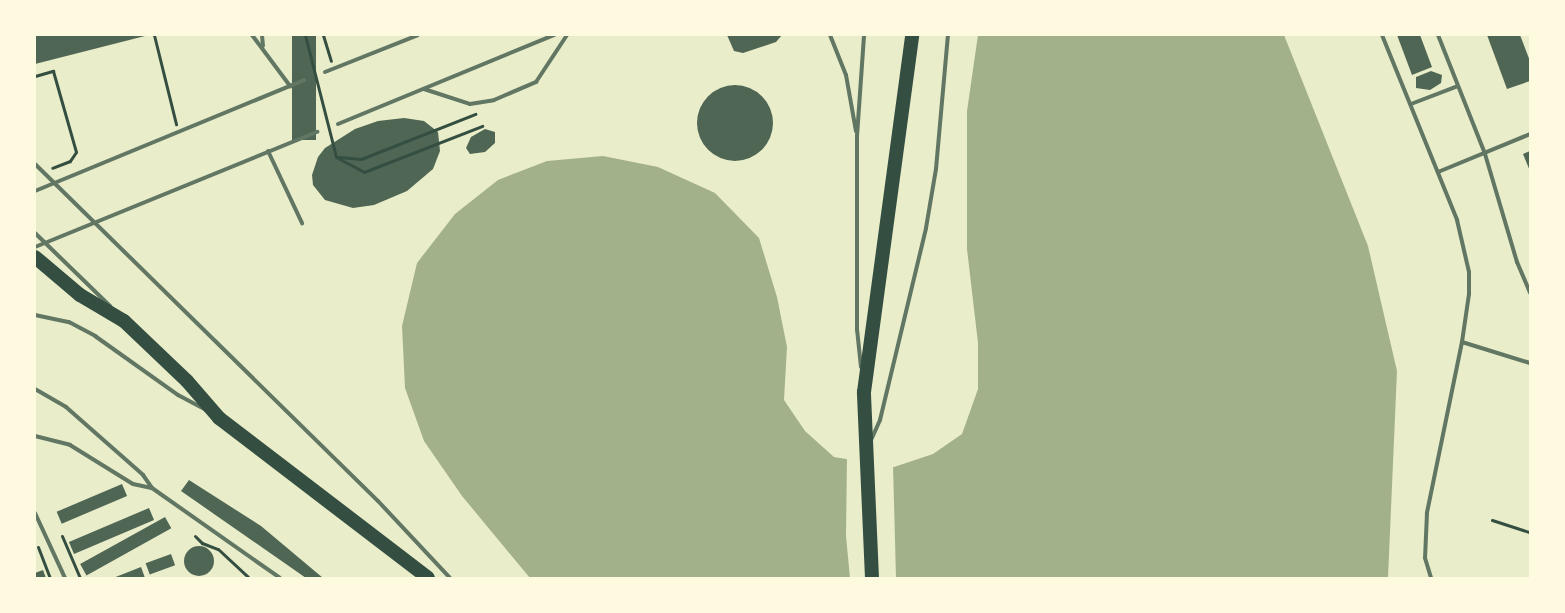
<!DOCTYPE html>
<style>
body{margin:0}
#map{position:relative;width:1565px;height:613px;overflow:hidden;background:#e9edc9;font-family:Lato,sans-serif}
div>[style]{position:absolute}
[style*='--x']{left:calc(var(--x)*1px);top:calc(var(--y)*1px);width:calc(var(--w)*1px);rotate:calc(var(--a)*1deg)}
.water>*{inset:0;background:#a3b18a}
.pier>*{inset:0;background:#e9edc9}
.building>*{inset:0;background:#4f6655;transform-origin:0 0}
.round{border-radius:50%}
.path>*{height:3px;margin:-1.5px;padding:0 1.5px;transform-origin:1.5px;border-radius:1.5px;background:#344e41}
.service>*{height:4px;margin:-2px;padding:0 2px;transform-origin:2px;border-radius:2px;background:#617663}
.trunk>*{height:14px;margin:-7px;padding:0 7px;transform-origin:7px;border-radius:7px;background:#344e41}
span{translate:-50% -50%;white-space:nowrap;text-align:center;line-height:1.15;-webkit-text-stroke:4px #fefae0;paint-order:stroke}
.frame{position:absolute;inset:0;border:36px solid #fefae0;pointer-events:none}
</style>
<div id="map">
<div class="water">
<i style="clip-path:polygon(978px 35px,1284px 35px,1368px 246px,1397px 371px,1388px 578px,530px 578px,462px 496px,424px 441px,405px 388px,402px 326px,417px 263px,455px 214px,498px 180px,547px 161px,603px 156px,658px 167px,715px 193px,759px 238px,777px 297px,787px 347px,784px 400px,805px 431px,834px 457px,894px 467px,933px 454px,962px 434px,978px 389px,978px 343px,967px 249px,967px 111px)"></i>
</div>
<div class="pier">
<i style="clip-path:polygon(847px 457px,893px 465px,896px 578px,850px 578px,846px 536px)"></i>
</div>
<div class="building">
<i style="clip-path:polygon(35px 35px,145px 35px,145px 36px,35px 64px)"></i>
<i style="left:292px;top:35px;width:24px;height:105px"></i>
<i style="clip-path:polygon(727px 35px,782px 35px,776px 42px,743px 53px,734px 51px)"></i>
<i style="clip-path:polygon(1397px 35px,1420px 35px,1432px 67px,1412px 75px)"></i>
<i style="clip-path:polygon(1487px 35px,1520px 35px,1530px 61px,1530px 81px,1507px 89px)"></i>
<i style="clip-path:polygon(1431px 71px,1442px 75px,1441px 83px,1430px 90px,1416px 88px,1416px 77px)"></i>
<i class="round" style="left:697px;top:85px;width:76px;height:76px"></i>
<i style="clip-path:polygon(404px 118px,424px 121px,438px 132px,440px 151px,433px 169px,407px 191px,374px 205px,353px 208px,325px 200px,313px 185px,312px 175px,318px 157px,325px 148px,355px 129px,378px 121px)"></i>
<i style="clip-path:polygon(485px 129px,495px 132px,495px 143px,485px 152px,470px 154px,466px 148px,471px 137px)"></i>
<i style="clip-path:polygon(1530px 151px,1530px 171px,1523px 154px)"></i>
<i style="clip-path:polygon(189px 480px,261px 526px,323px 578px,306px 578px,181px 491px)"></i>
<i style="left:122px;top:484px;width:13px;height:71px;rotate:67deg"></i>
<i style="left:149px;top:508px;width:13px;height:87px;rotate:67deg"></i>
<i style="left:165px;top:517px;width:13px;height:97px;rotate:61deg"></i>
<i class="round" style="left:184px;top:546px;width:30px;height:30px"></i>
<i style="left:171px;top:554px;width:12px;height:27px;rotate:70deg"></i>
<i style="clip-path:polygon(141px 567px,145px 578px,113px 578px)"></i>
<i style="clip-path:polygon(43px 570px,46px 578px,35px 578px,35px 573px)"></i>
</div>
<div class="path">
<i style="--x:154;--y:35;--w:92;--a:76.1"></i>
<i style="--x:305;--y:35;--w:126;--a:75.7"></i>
<i style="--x:336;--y:157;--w:32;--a:28"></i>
<i style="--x:364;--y:172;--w:127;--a:-21.3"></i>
<i style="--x:323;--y:35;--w:27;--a:73"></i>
<i style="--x:35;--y:76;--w:19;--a:-16"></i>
<i style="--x:53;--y:71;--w:84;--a:74.1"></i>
<i style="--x:76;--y:152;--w:11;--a:124"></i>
<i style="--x:70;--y:161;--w:19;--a:159"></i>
<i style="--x:339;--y:157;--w:22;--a:5"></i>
<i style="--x:361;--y:159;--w:123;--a:-21.5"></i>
<i style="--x:1492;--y:520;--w:40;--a:18"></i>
<i style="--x:62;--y:536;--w:46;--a:66.8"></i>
<i style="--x:195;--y:536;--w:10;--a:45"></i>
<i style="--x:202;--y:543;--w:17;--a:21"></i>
<i style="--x:218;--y:549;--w:41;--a:43"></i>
<i style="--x:38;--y:547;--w:33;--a:69"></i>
</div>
<div class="service">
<i style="--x:252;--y:35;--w:64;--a:53.3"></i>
<i style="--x:262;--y:35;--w:11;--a:85"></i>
<i style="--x:830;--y:35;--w:43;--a:68.2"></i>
<i style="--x:846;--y:75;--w:57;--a:79.9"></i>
<i style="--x:1382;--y:35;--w:200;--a:67.9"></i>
<i style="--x:1457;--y:220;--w:53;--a:77"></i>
<i style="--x:1469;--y:272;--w:22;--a:90"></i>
<i style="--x:1469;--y:294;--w:49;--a:98.3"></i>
<i style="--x:1462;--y:342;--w:175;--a:101.6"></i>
<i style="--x:1427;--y:513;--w:45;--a:92.5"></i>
<i style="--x:1425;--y:558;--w:21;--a:73"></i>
<i style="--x:1438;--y:35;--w:128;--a:68.4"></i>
<i style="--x:1485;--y:154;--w:113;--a:73.5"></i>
<i style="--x:1517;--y:262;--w:33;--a:67"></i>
<i style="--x:325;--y:72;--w:100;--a:-21.7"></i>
<i style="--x:424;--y:89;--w:48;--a:18.1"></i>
<i style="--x:470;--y:104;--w:24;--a:-9"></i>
<i style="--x:494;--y:100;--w:46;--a:-23.2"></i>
<i style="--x:536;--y:82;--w:56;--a:-56.6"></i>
<i style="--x:1411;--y:104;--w:50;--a:-21"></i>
<i style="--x:338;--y:124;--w:234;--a:-22.4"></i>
<i style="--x:268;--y:151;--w:80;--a:64.7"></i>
<i style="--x:35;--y:164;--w:481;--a:44.5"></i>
<i style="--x:378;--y:501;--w:105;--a:46.9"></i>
<i style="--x:1438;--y:172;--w:100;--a:-22.4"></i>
<i style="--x:35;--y:191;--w:291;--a:-22.4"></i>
<i style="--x:35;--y:233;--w:105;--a:44.2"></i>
<i style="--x:35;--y:247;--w:305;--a:-22.2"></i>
<i style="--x:35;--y:315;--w:35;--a:12"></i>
<i style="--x:69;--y:322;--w:30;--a:28"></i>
<i style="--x:95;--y:336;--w:102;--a:35.4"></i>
<i style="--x:178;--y:395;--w:32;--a:28"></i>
<i style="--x:1462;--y:342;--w:71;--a:17.2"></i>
<i style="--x:861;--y:367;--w:37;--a:-96"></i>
<i style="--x:857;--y:330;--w:194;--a:-90"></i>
<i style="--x:857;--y:136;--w:101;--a:-86"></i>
<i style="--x:35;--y:389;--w:36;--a:30"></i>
<i style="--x:66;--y:407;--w:103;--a:41.4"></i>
<i style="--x:143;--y:475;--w:16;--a:55"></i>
<i style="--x:35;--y:436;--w:36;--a:14"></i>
<i style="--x:70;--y:445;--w:74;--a:31.8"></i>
<i style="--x:133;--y:484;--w:19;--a:12"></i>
<i style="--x:152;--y:488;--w:156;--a:35.1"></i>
<i style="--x:872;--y:438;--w:20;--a:-66"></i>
<i style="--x:880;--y:420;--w:197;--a:-76.5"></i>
<i style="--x:926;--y:228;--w:60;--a:-80.4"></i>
<i style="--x:936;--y:169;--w:135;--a:-84.9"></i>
<i style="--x:35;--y:513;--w:72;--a:65.2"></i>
</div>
<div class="trunk">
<i style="--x:35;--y:257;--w:59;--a:40.2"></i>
<i style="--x:80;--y:295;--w:51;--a:30.6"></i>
<i style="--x:124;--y:321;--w:87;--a:43.6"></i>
<i style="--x:187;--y:381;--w:49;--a:49.1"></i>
<i style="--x:219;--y:418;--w:263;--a:37.4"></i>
<i style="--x:872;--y:578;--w:186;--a:-92.5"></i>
<i style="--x:864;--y:392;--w:360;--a:-82.3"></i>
</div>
<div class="frame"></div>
</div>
